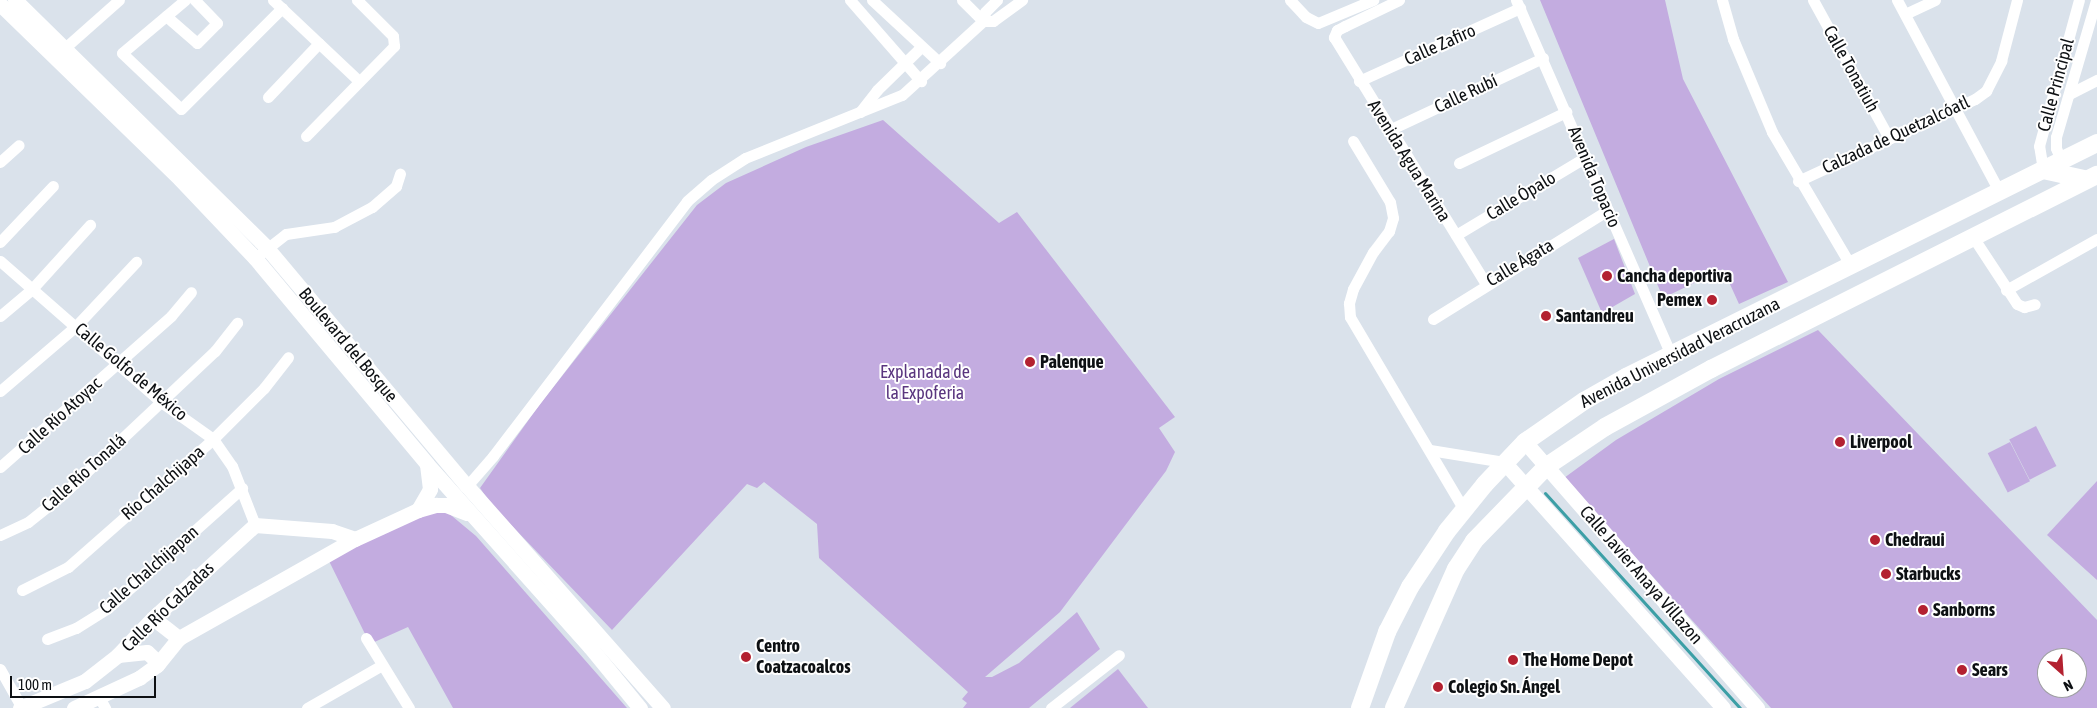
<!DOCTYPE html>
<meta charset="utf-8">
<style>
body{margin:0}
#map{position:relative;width:2097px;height:708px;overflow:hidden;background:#dae2eb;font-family:"Asap Condensed",sans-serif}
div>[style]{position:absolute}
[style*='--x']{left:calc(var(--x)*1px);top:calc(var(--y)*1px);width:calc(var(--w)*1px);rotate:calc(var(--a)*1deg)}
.green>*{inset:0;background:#c3ace0;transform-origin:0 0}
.stream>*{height:3px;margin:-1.5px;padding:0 1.5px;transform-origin:1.5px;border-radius:1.5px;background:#3c9fa6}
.street>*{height:11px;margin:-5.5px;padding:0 5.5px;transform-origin:5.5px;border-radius:5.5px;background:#fff}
.secondary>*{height:15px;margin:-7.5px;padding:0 7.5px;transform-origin:7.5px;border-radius:7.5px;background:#fff}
.primary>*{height:18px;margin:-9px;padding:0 9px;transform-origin:9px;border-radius:9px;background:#fff}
.dots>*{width:14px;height:14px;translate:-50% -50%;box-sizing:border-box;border:2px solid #fff;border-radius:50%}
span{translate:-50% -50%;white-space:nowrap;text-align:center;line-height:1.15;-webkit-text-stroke:4px #fff;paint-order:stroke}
.street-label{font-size:18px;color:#0d1013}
.poi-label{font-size:18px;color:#0d1013;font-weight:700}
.left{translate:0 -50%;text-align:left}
.right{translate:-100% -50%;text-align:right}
.park-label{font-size:18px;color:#5a367f}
.north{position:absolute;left:2037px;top:648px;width:50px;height:50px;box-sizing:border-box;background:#fff;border:1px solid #9e9fa1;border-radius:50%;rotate:154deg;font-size:14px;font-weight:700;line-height:20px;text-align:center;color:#0d1013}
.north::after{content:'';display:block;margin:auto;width:18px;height:22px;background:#b32130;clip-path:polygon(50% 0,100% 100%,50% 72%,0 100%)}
.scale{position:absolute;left:10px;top:676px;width:146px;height:22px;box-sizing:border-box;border:2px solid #0d1013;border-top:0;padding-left:6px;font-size:15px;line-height:18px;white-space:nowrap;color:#0d1013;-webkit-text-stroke:4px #fff;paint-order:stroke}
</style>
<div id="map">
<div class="green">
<i style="clip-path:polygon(1540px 0,1665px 0,1683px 79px,1788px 282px,1739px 304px,1723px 269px,1663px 298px)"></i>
<i style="clip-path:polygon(883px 120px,999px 223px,1017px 212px,1175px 417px,1159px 428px,1175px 452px,1166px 471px,1060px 612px,985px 677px,992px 677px,1019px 663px,1077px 612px,1100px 649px,1029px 708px,963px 708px,967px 703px,962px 699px,968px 692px,819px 558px,817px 524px,764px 482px,757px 488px,747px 484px,612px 630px,492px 505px,480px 488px,540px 404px,697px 205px,726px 183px,806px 147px)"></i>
<i style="clip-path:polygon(1614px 239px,1635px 294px,1602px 313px,1578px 258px)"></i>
<i style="clip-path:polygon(evenodd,1818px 330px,2097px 620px,2097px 708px,1771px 708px,1564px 478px,1616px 440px,1719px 379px,1818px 330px,2047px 658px,2077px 658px,2077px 688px,2047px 688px,2047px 658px)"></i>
<i style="left:2036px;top:426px;width:45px;height:30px;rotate:63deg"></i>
<i style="left:2010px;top:442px;width:44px;height:25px;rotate:63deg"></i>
<i style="clip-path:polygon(2097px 481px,2097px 580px,2047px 535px)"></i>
<i style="clip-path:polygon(446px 511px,476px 536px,627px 708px,453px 708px,408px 627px,370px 644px,329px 561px,390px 528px,429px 513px)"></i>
<i style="clip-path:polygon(1118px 669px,1148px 708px,1070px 708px)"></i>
</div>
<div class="stream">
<i style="--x:1545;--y:493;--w:290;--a:47.8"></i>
</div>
<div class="street">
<i style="--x:185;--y:0;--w:82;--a:139.9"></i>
<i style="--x:122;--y:53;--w:81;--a:43.5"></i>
<i style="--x:181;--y:109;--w:143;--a:-45"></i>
<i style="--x:273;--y:0;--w:118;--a:43.3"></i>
<i style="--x:850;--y:0;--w:108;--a:48.8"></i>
<i style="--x:872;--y:0;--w:93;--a:42.8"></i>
<i style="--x:962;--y:0;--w:30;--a:45"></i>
<i style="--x:1290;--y:0;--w:23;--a:47"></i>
<i style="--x:1306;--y:17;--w:13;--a:27"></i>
<i style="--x:1318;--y:23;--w:60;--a:-22.7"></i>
<i style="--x:1399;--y:0;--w:60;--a:154.3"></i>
<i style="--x:1345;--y:26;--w:9;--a:153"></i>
<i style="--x:1337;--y:30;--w:8;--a:113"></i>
<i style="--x:1334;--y:37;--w:290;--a:58.4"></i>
<i style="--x:1516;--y:0;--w:386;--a:66.4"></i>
<i style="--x:1722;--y:0;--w:41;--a:74.2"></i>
<i style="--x:1733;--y:39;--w:101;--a:67.2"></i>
<i style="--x:1772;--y:132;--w:156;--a:59.5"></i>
<i style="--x:1813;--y:0;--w:158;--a:61.2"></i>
<i style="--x:1897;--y:0;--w:217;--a:61.9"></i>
<i style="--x:1905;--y:14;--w:33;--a:-25"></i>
<i style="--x:166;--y:16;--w:41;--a:41.1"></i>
<i style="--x:197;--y:43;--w:28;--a:-45"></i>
<i style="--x:217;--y:23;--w:32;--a:-134"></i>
<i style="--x:983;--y:21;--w:10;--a:0"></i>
<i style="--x:993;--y:21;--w:36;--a:-36"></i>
<i style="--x:59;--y:53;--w:80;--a:-41.5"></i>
<i style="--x:1359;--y:81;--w:177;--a:-24.4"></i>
<i style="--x:2071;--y:93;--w:29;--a:-27"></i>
<i style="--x:268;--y:97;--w:74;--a:-46.6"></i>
<i style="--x:860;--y:112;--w:28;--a:-52"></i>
<i style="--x:877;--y:90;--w:62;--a:-44.3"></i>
<i style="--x:1389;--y:130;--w:170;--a:-25.1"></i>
<i style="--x:306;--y:136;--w:126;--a:-45.6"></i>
<i style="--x:394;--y:46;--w:10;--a:-96"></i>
<i style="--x:393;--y:36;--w:51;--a:-135"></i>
<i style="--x:1353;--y:141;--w:71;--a:58.8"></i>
<i style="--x:1390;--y:202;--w:16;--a:79"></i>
<i style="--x:1393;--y:218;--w:14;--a:107"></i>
<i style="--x:1389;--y:231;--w:26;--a:127"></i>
<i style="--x:1373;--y:252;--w:42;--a:118.4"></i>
<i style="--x:1353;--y:289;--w:15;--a:106"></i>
<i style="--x:1349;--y:303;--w:14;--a:86"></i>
<i style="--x:1350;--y:317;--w:224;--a:59.4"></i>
<i style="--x:2061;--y:161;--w:14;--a:-111"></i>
<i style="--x:2056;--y:148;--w:11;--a:-90"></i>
<i style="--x:2056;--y:137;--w:143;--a:-73.7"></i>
<i style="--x:0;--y:162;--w:25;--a:-42"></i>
<i style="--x:1459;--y:163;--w:119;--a:-25.5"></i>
<i style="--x:2043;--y:170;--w:24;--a:-99"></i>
<i style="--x:2039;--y:146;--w:151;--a:-74.7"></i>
<i style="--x:1798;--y:181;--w:195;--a:-24.9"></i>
<i style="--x:1975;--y:99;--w:14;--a:-36"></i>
<i style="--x:1986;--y:91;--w:34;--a:-63"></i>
<i style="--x:2001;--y:61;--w:63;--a:-75.3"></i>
<i style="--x:1456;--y:235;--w:152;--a:-31"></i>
<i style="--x:1973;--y:237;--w:80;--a:56.7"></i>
<i style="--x:2017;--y:304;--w:8;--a:23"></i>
<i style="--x:2024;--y:307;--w:11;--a:-15"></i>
<i style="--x:0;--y:242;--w:77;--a:-46.6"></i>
<i style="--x:255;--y:258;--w:39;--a:-38"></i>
<i style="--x:286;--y:234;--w:49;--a:-8.3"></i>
<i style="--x:334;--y:227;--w:43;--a:-27.8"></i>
<i style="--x:372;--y:207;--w:32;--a:-41"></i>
<i style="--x:396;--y:186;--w:13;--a:-72"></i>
<i style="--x:0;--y:261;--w:214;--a:41.2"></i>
<i style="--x:161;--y:402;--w:64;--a:35.4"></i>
<i style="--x:213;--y:439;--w:33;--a:55"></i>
<i style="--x:232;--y:466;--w:63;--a:68.7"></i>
<i style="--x:2006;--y:290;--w:104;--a:-29.3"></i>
<i style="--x:0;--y:316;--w:40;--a:-40"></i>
<i style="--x:31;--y:290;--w:88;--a:-47.8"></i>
<i style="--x:1433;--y:319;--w:206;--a:-31.9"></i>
<i style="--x:0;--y:391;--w:100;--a:-40.5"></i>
<i style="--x:76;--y:326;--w:88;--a:-46.8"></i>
<i style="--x:1430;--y:450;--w:75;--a:9.2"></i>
<i style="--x:0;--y:467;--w:228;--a:-41.4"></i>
<i style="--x:171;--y:316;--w:31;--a:-50"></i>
<i style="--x:467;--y:486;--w:40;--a:-49"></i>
<i style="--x:493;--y:456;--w:320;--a:-52.7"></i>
<i style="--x:687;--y:201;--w:32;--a:-41"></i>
<i style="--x:711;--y:180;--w:40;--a:-32.9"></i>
<i style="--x:745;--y:158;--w:169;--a:-21.9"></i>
<i style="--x:902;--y:95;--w:110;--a:-42.4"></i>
<i style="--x:983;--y:21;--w:9;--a:-77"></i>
<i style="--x:985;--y:12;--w:17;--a:-45"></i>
<i style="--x:0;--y:535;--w:31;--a:-25"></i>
<i style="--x:28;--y:522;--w:43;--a:-38.5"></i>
<i style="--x:62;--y:495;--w:210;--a:-43.3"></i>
<i style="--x:215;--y:351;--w:36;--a:-52"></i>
<i style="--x:22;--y:590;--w:51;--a:-26.6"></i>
<i style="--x:68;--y:567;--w:193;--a:-41.4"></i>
<i style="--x:213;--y:439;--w:72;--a:-45"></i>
<i style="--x:264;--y:388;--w:39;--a:-52"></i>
<i style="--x:366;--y:638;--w:82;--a:58.4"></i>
<i style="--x:47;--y:639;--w:31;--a:-21"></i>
<i style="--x:76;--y:628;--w:38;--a:-32"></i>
<i style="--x:108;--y:608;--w:180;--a:-41.8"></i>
<i style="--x:0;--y:669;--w:45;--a:60.6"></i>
<i style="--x:99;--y:697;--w:13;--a:61"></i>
<i style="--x:307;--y:708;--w:86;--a:-29.8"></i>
<i style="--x:1051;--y:708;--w:86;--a:-37.9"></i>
</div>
<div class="secondary">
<i style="--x:15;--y:0;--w:354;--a:44.5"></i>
<i style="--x:267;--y:248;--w:311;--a:50"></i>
<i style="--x:467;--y:486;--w:296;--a:48.6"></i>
<i style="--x:0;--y:4;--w:251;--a:44.2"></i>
<i style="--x:180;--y:179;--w:109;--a:46.5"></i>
<i style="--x:255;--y:258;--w:268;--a:50.1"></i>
<i style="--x:427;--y:464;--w:245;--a:48.3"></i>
<i style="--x:590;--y:647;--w:79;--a:50.7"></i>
<i style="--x:1525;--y:442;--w:353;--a:48.9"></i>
<i style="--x:1504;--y:462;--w:329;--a:48.3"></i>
<i style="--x:418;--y:510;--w:24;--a:-60"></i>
<i style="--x:430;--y:489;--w:25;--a:-97"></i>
<i style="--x:153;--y:618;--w:33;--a:38"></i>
<i style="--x:118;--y:655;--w:29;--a:-6"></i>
<i style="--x:147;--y:652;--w:16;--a:43"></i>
<i style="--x:20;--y:708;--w:70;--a:-22.6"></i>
<i style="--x:85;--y:681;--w:42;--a:-38.2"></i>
<i style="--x:118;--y:655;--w:51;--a:-46.6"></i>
<i style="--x:153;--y:618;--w:138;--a:-42.4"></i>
<i style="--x:255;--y:525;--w:77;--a:4.5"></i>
<i style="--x:332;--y:531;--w:24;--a:19"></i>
<i style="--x:74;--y:708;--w:72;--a:-24.8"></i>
<i style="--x:139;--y:678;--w:22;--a:-36"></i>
<i style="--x:157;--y:665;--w:35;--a:-51"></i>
<i style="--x:179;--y:638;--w:202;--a:-29.4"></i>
<i style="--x:355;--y:539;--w:69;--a:-24.7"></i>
<i style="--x:418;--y:510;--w:19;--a:-16"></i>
<i style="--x:436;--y:505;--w:10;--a:0"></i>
<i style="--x:446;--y:505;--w:22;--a:21"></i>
</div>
<div class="primary">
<i style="--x:2043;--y:170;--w:42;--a:12.4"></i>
<i style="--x:1360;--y:708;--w:81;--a:-70.4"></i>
<i style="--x:1387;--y:632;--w:51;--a:-62.9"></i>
<i style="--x:1410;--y:587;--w:67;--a:-56.5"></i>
<i style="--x:1447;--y:531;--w:60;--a:-51"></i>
<i style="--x:1485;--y:484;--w:58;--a:-46.4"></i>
<i style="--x:1525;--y:442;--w:72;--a:-34.8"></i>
<i style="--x:1584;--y:401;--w:48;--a:-29.7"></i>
<i style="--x:1626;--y:377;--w:526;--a:-26.42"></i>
<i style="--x:1394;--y:708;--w:152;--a:-66"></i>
<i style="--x:1456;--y:569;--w:33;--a:-57"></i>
<i style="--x:1474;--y:541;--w:105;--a:-45.8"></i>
<i style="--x:1547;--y:466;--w:70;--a:-33.9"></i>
<i style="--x:1605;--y:427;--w:121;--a:-28.7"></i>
<i style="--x:1711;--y:369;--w:432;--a:-26.7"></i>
</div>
<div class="dots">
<i style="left:1607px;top:276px;background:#b32130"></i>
<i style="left:1712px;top:300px;background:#b32130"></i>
<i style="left:1546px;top:316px;background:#b32130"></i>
<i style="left:1030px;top:362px;background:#b32130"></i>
<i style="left:1840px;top:442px;background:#b32130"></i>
<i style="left:1875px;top:540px;background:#b32130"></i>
<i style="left:1886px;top:574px;background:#b32130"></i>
<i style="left:1923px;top:610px;background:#b32130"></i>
<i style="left:746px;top:657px;background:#b32130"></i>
<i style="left:1513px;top:660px;background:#b32130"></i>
<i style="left:1962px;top:670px;background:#b32130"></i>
<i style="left:1438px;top:687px;background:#b32130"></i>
</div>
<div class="street-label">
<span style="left:1440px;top:45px;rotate:-24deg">Calle Zafiro</span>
<span style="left:1851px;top:69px;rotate:61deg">Calle Tonatiuh</span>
<span style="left:2056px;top:85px;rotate:-75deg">Calle Principal</span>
<span style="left:1466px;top:94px;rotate:-25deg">Calle Rubí</span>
<span style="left:1896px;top:135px;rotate:-25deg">Calzada de Quetzalcóatl</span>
<span style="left:1409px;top:161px;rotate:58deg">Avenida Agua Marina</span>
<span style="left:1594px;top:177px;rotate:67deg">Avenida Topacio</span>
<span style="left:1521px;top:196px;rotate:-31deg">Calle Ópalo</span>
<span style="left:1520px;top:263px;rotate:-31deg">Calle Ágata</span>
<span style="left:348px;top:345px;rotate:50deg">Boulevard del Bosque</span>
<span style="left:1680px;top:353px;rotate:-27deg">Avenida Universidad Veracruzana</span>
<span style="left:131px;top:372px;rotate:40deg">Calle Golfo de México</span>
<span style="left:60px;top:416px;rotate:-42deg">Calle Río Atoyac</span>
<span style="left:84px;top:473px;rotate:-42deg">Calle Río Tonalá</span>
<span style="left:163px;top:483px;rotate:-41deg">Río Chalchijapa</span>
<span style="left:149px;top:570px;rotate:-41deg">Calle Chalchijapan</span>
<span style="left:1641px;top:575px;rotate:49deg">Calle Javier Anaya Villazon</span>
<span style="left:168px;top:607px;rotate:-44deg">Calle Río Calzadas</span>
</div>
<div class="poi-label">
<span class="left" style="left:1617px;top:276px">Cancha deportiva</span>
<span class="right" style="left:1702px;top:300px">Pemex</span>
<span class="left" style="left:1556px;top:316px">Santandreu</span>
<span class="left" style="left:1040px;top:362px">Palenque</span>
<span class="left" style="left:1850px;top:442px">Liverpool</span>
<span class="left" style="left:1885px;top:540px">Chedraui</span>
<span class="left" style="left:1896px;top:574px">Starbucks</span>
<span class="left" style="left:1933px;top:610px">Sanborns</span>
<span class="left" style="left:756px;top:657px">Centro<br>Coatzacoalcos</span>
<span class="left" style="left:1523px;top:660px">The Home Depot</span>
<span class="left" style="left:1972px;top:670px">Sears</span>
<span class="left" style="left:1448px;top:687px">Colegio Sn. Ángel</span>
</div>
<div class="park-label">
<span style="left:925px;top:383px">Explanada de<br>la Expoferia</span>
</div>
<div class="north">N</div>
<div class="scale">100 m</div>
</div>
